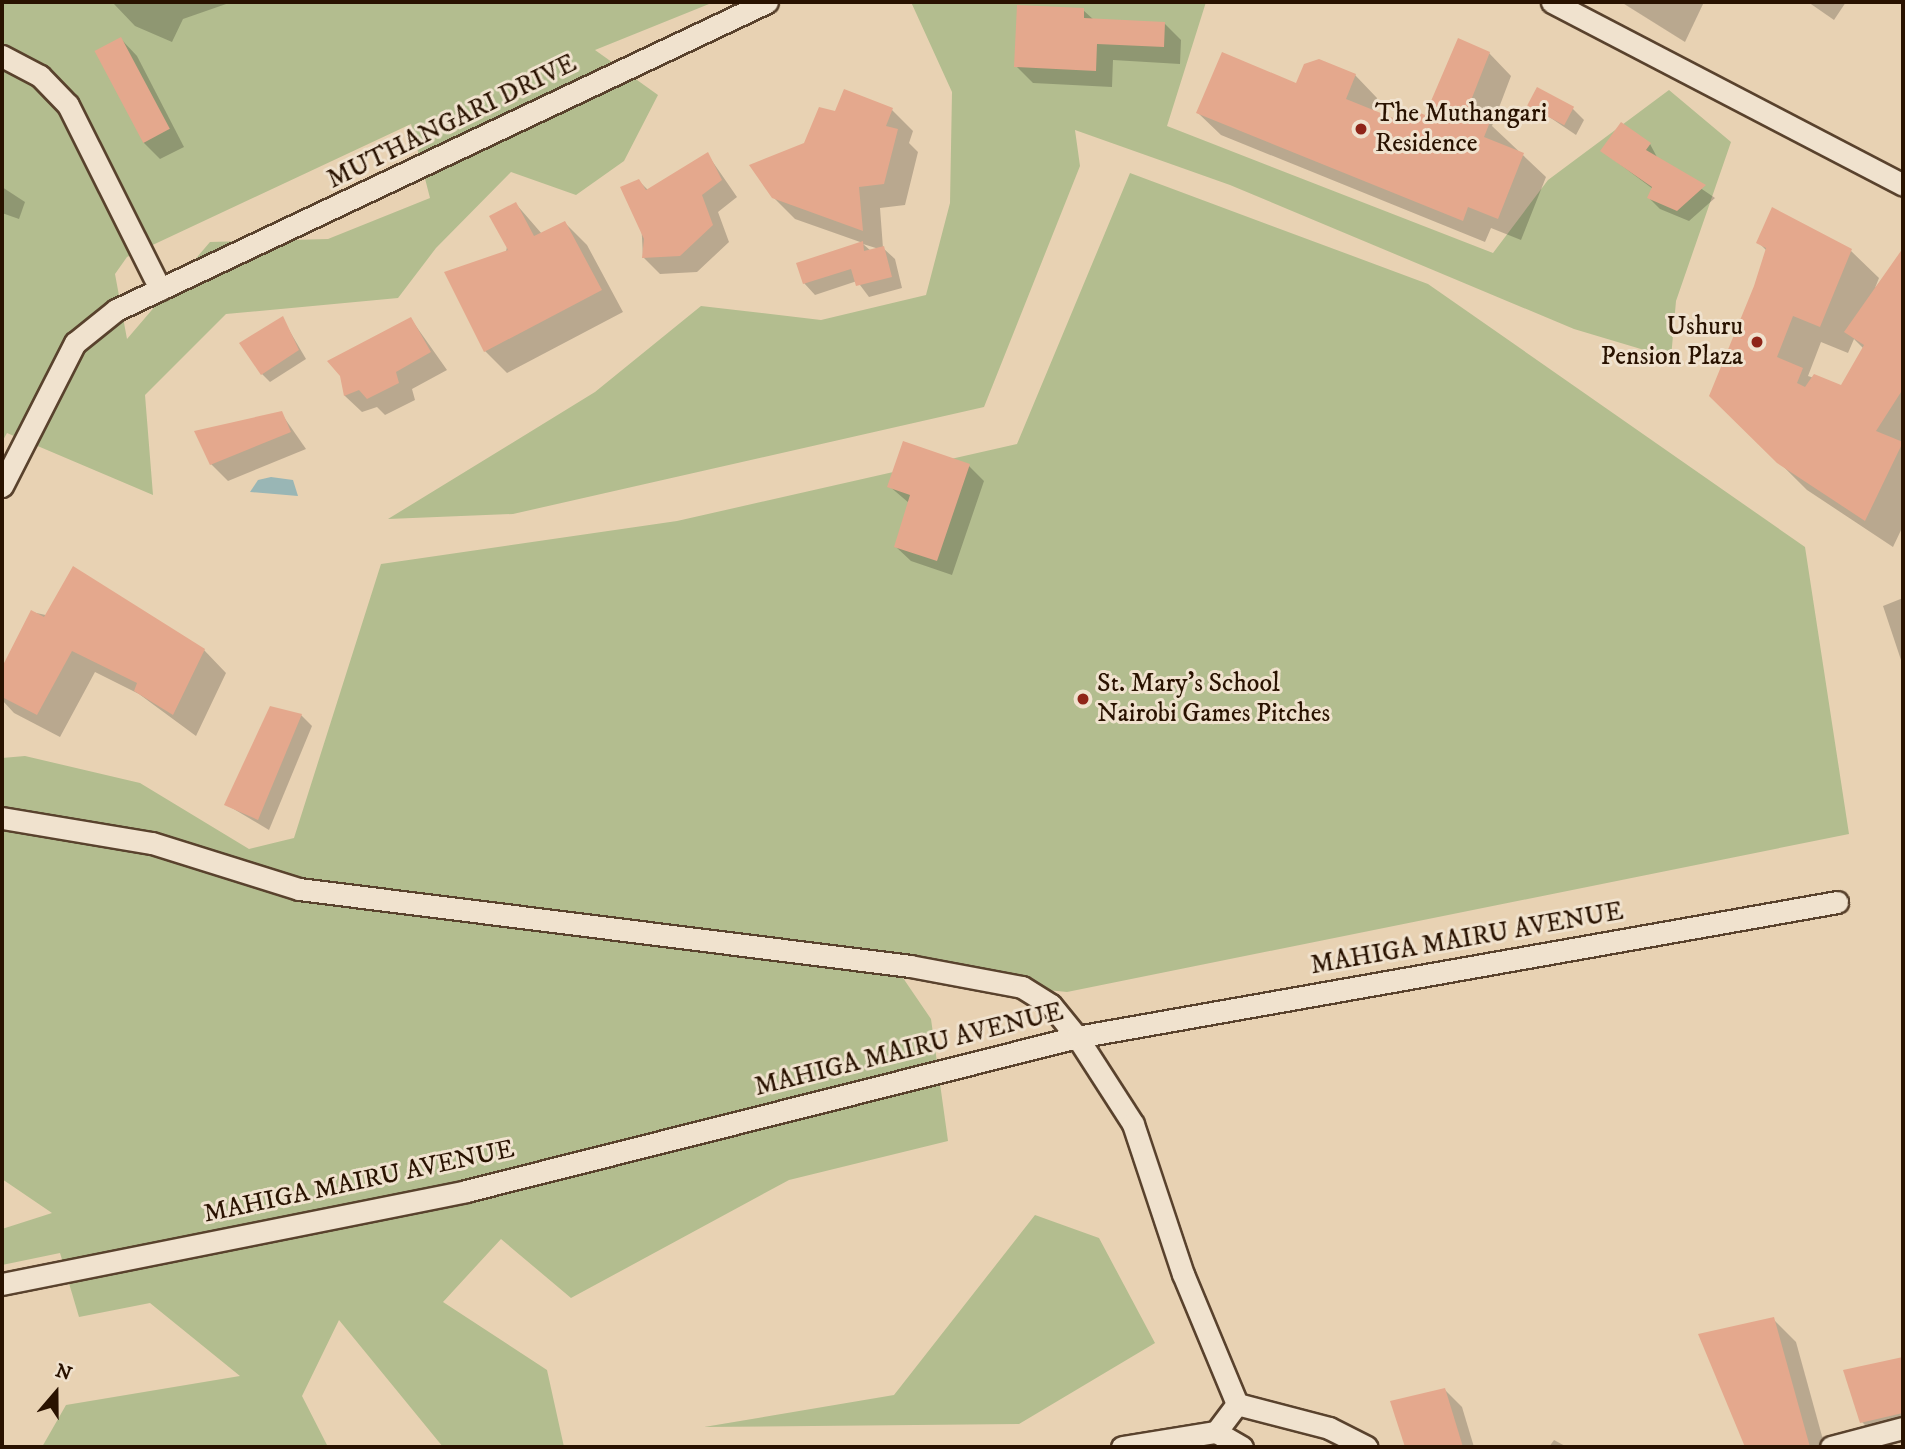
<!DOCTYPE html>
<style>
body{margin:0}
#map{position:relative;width:1905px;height:1449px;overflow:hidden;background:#e8d2b3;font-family:"IM FELL DW Pica",serif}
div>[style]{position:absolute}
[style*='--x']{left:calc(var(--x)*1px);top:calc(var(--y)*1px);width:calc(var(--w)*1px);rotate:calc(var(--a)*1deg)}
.green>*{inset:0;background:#b3bd8f}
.water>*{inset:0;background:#99b6b5}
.shadow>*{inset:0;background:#0003}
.building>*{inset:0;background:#e4a88d;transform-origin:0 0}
.roads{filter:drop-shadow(2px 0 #59422d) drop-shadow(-2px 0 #59422d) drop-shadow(0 2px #59422d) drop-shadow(0 -2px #59422d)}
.minor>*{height:21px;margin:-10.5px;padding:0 10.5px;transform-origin:10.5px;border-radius:10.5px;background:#f0e2ce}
.dots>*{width:19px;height:19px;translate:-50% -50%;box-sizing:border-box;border:4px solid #f0e2ce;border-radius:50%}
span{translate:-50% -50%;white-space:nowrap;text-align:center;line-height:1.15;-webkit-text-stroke:6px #f0e2ce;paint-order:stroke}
.poi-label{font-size:26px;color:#291200}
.left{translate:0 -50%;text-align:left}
.right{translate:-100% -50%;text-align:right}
.street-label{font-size:26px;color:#291200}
.frame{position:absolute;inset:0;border:4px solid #291200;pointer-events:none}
.north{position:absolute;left:21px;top:1358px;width:70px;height:70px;-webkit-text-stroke:5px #f0e2ce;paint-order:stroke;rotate:20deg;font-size:19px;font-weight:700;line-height:28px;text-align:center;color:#291200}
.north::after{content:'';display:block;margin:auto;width:24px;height:32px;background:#291200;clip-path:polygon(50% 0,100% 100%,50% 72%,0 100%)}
</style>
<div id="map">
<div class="green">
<i style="clip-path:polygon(evenodd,2px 2px,714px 2px,595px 50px,658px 95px,624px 161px,576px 195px,511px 172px,436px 248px,398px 298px,226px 314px,145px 395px,153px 495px,7px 433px,2px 442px,2px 2px,411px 124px,430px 198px,328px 239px,210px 242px,127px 339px,115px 274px,127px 257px,411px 124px)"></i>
<i style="clip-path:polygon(911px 2px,1206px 2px,1167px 126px,1493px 253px,1548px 180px,1669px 90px,1731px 142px,1676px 301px,1671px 358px,1574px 329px,1230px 185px,1075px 130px,1080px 166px,984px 407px,513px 514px,388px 519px,595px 392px,701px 306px,821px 320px,926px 295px,950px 203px,952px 92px)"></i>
<i style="clip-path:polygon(1130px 173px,1428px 284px,1805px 547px,1849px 834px,1067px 992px,901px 975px,931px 1019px,948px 1141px,789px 1180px,571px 1298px,501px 1239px,443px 1302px,547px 1370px,564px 1447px,443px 1447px,339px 1320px,302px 1396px,328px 1447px,42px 1447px,66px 1405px,240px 1376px,150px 1303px,79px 1317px,60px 1253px,2px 1265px,2px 1229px,52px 1213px,2px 1179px,2px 758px,25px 756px,140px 783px,249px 849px,294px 838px,381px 564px,677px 521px,1017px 444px)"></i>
<i style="clip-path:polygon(1035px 1215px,1099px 1238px,1155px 1343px,1019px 1424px,704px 1427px,894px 1395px)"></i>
</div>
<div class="water">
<i style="clip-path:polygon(271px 477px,293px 480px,298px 496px,250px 492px,258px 480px)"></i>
</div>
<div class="shadow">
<i style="clip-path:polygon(1621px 2px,1704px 2px,1685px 42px)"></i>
<i style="clip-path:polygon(1808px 2px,1846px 2px,1834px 20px)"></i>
<i style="clip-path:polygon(229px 3px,183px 19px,172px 42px,135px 26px,114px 4px)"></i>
<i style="clip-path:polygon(1083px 10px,1094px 20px,1164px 23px,1181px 40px,1180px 64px,1113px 60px,1112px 87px,1033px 83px,1016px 66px)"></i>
<i style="clip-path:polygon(121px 39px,137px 56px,184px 147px,160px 159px,143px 142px)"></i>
<i style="clip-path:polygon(1489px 53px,1511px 76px,1492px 126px,1546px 177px,1521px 240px,1491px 228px,1485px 242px,1221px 135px,1198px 113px,1355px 75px,1377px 98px,1372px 112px,1404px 124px,1426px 117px)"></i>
<i style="clip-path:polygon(1530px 104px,1573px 109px,1584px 120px,1576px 135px)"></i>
<i style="clip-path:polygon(evenodd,892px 110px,913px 131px,909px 143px,918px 152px,905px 205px,880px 208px,883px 248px,895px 259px,902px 288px,869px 297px,857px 281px,815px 295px,804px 283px,863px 243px,795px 219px,773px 197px,805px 144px,836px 113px,892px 110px,863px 244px,879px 249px,871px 251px,863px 244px)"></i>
<i style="clip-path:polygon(1650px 144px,1658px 159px,1715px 198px,1689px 221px,1660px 209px,1649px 198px,1653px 189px,1602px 151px)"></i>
<i style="clip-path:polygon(708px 155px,737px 197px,718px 212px,729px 242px,697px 272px,660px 274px,643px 257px,639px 181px,648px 190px)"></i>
<i style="clip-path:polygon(2px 187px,25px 202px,19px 219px,2px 213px)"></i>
<i style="clip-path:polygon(516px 204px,542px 234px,565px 223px,587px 245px,623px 312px,507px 373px,485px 351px)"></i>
<i style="clip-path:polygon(evenodd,1773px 210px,1851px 251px,1879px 278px,1875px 288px,1893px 265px,1903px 270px,1903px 526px,1893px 547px,1807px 490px,1711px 395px,1756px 287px,1767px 251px,1758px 242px,1773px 210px,1854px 339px,1864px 349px,1842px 387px,1808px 376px,1821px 342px,1848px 353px,1854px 339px)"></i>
<i style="clip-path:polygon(282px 318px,306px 359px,270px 382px,262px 374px)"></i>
<i style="clip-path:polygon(411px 319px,447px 370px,412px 389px,415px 400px,385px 415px,377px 407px,362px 412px,345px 396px,341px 376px)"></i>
<i style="clip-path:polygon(281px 413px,306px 449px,228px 481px,211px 464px)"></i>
<i style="clip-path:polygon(969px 466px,984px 481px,952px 575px,911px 561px,896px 547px,909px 503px,889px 486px)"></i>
<i style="clip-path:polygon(1903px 598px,1903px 666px,1883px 606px)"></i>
<i style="clip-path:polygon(32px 612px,204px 650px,226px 673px,196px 736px,139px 694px,95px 672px,60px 737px,14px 713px,2px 700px,2px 671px)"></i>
<i style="clip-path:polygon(301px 715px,312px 726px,269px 830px,227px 805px)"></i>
<i style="clip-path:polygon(1773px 1319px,1796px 1342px,1825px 1447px,1747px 1447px,1700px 1335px)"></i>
<i style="clip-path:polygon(1903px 1359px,1903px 1433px,1879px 1439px,1862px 1422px,1846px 1371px)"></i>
<i style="clip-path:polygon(1445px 1390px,1462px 1407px,1474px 1447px,1407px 1447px,1392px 1402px)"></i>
<i style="clip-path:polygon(1554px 1440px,1567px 1447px,1549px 1447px)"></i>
</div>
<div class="building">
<i style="clip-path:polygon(1017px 5px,1084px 8px,1084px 18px,1165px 22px,1164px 47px,1097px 44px,1096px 71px,1014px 67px)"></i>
<i style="left:121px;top:37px;width:104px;height:30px;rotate:62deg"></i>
<i style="clip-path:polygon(1458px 38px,1490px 52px,1466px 113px,1490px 122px,1484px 137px,1524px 153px,1498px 219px,1468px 207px,1463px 221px,1196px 113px,1222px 52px,1296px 83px,1304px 64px,1319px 59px,1356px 74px,1346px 99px,1403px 122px,1408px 108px,1425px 115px)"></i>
<i style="left:1537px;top:87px;width:42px;height:21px;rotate:28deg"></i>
<i style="clip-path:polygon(844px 89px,893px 108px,886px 126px,898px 129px,884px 184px,859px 187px,863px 231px,772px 198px,749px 165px,804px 143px,819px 107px,835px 111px)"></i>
<i style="clip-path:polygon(1621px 122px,1651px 143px,1646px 150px,1706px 185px,1677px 211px,1647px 198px,1652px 187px,1600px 151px)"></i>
<i style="clip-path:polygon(708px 152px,722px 180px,702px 195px,713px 225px,680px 256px,642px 258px,644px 239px,620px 187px,639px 179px,646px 190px)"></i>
<i style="clip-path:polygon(516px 202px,534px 236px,565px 221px,602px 290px,484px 352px,444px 272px,508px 250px,489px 216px)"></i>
<i style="clip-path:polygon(1772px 207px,1852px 249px,1820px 327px,1793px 316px,1777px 357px,1803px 368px,1797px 383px,1805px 387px,1814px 374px,1841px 385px,1864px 345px,1844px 332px,1903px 248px,1903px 389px,1876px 431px,1903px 442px,1865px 521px,1777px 463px,1709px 396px,1754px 286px,1766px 248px,1756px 243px)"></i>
<i style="clip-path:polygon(863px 241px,864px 251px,884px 246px,892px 277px,856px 286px,851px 269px,803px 284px,796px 263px)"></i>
<i style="clip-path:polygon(283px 316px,299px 350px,261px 375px,239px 343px)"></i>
<i style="clip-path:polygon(411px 317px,431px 352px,396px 372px,399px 383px,367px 399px,359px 390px,344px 396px,340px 376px,327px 361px)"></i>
<i style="clip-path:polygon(282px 411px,291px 432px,210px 465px,194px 431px)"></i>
<i style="clip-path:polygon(903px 441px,970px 464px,937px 561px,894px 547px,910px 495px,887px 487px)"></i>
<i style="clip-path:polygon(73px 566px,205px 649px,173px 715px,134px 691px,137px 683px,72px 651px,37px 715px,2px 697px,2px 667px,31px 610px,44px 617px)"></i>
<i style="clip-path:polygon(270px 706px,302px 714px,258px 820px,224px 805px)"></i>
<i style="clip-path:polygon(1774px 1317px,1810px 1447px,1745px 1447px,1698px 1334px)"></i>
<i style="clip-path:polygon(1903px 1357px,1903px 1413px,1860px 1423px,1843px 1370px)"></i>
<i style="clip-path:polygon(1445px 1388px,1463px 1447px,1405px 1447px,1390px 1401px)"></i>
</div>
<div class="roads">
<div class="minor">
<i style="--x:1552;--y:2;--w:396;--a:27.5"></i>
<i style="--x:2;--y:56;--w:43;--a:27.8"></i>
<i style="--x:40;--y:76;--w:40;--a:46"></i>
<i style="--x:68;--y:105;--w:206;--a:63.4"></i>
<i style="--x:2;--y:486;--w:161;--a:-63"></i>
<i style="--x:75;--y:343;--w:53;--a:-38.8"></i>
<i style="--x:116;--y:310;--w:720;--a:-25.32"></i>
<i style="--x:2;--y:818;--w:152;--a:9.5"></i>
<i style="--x:152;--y:843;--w:154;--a:17.4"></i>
<i style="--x:299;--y:889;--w:616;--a:7.18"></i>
<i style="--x:910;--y:966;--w:114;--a:10.6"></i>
<i style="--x:1022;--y:987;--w:34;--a:32"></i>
<i style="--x:1051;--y:1005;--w:41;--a:50.9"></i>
<i style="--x:1077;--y:1037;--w:103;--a:57.2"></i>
<i style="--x:1133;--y:1124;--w:158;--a:71.6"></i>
<i style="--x:1183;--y:1274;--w:141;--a:67.4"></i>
<i style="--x:2;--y:1284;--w:473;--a:-11.3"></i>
<i style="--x:466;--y:1191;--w:630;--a:-14.15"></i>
<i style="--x:1077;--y:1037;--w:772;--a:-10.07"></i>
<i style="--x:1216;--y:1432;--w:35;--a:-53"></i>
<i style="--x:1237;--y:1404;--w:95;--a:14.6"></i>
<i style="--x:1329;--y:1428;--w:42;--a:26.6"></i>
<i style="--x:1122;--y:1447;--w:95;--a:-9.1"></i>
<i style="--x:1216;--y:1432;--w:30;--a:30"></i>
<i style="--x:1831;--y:1447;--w:74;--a:-14.8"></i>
</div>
</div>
<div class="dots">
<i style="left:1361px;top:129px;background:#8f2418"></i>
<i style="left:1757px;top:342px;background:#8f2418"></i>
<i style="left:1083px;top:699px;background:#8f2418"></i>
</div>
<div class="poi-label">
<span class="left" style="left:1375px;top:129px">The Muthangari<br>Residence</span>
<span class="right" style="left:1743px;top:342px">Ushuru<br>Pension Plaza</span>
<span class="left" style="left:1097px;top:699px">St. Mary's School<br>Nairobi Games Pitches</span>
</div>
<div class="street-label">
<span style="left:452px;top:122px;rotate:-26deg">MUTHANGARI DRIVE</span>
<span style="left:1467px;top:939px;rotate:-10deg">MAHIGA MAIRU AVENUE</span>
<span style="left:909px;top:1050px;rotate:-14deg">MAHIGA MAIRU AVENUE</span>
<span style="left:359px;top:1182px;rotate:-12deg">MAHIGA MAIRU AVENUE</span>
</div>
<div class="frame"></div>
<div class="north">N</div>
</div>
